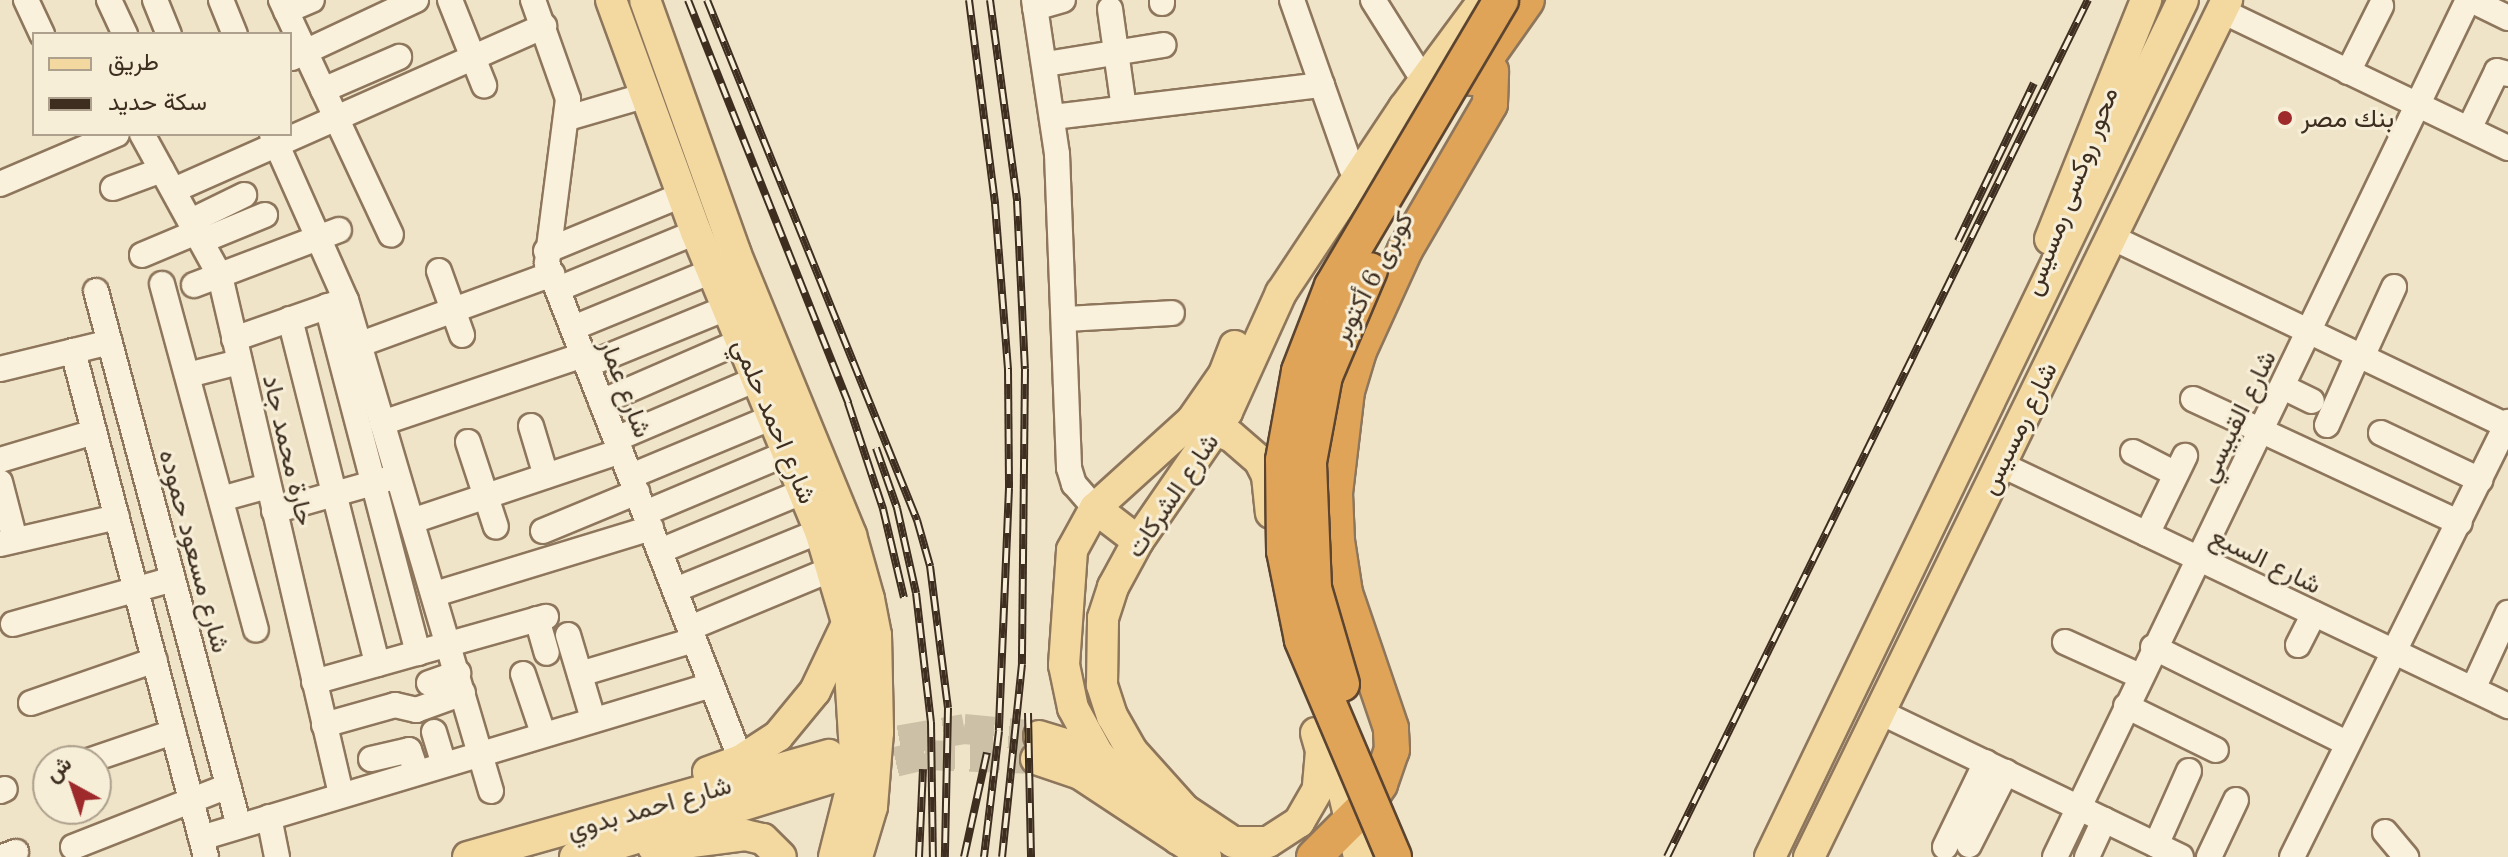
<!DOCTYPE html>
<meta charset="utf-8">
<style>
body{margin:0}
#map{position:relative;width:2508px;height:857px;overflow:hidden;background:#f0e4c8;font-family:Lora,Vazirmatn,serif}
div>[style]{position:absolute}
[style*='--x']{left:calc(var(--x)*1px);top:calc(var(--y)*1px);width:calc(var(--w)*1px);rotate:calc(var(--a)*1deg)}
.major-tunnel>*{height:30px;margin-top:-15px;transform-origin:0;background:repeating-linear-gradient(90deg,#ccc0a6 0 30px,transparent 0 45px)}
.roads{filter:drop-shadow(2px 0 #8d765c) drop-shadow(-2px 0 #8d765c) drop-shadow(0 2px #8d765c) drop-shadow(0 -2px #8d765c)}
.minor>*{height:24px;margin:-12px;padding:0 12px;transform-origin:12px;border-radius:12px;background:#faf1dc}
.major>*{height:30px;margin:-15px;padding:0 15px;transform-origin:15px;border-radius:15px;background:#f3d9a0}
.highway>*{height:34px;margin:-17px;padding:0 17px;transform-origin:17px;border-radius:17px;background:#e0a458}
.rail>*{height:8px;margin-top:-4px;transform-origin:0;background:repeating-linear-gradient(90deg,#f7eed8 0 15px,#3d2e20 0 30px);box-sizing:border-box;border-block:2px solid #3d2e20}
.bridges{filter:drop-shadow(2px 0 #5b4430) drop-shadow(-2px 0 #5b4430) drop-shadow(0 2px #5b4430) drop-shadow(0 -2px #5b4430)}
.highway-bridge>*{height:34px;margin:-17px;padding:0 17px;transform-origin:17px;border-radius:17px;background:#e0a458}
.dots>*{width:22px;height:22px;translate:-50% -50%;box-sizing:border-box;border:4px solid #f7eed8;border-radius:50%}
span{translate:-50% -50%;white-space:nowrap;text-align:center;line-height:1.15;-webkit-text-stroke:6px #f7eed8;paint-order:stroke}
.poi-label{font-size:26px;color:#3d2e20}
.left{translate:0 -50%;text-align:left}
.street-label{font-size:26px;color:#3d2e20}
.legend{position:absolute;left:32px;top:32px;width:260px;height:104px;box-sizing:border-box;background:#f7eed8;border:2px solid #ada18e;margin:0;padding:10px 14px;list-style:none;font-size:24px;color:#3d2e20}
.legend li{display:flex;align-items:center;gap:16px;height:40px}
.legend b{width:40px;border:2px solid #ada18e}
.north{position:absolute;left:32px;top:745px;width:80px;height:80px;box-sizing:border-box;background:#f7eed8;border:2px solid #ada18e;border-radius:50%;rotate:320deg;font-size:22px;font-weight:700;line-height:32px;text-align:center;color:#3d2e20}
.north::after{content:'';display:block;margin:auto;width:28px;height:36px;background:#9e2a2b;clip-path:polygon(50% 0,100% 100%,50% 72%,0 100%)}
</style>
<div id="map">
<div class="major-tunnel">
<i style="--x:855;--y:748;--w:111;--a:-9.9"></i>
<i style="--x:964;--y:729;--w:75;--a:5.3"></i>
<i style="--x:852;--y:772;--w:75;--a:-13.1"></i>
<i style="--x:925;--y:755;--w:111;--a:2.1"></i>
</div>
<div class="roads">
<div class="minor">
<i style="--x:26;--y:0;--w:38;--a:65"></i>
<i style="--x:109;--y:0;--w:38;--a:65"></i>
<i style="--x:155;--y:0;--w:37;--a:68"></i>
<i style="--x:221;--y:0;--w:37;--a:68"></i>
<i style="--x:281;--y:0;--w:259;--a:64.9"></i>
<i style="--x:450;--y:0;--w:92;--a:68.2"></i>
<i style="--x:533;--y:0;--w:105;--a:70.5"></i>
<i style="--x:568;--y:99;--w:165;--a:97.3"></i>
<i style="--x:547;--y:263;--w:534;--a:68.68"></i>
<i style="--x:1034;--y:0;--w:156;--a:81.5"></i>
<i style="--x:1057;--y:154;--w:314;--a:87.8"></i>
<i style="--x:1069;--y:468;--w:17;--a:73"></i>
<i style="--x:1074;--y:484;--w:32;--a:49"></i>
<i style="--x:1162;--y:0;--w:3;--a:90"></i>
<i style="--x:1292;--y:0;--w:178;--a:70.6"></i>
<i style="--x:1373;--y:0;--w:83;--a:57.8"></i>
<i style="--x:2471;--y:0;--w:41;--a:25.9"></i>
<i style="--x:1035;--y:8;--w:29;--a:-16"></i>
<i style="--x:1110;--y:9;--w:100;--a:82"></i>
<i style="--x:286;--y:11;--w:28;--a:-23"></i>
<i style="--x:2222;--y:11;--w:317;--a:25.6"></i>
<i style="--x:292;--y:58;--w:137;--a:-25.1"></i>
<i style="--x:1046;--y:64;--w:119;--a:-9.2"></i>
<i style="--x:2348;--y:72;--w:74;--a:-63.4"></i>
<i style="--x:323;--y:90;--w:83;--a:-23.5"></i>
<i style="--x:1053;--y:117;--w:271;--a:-6.8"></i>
<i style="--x:568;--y:118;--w:78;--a:-16.3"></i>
<i style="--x:2469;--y:129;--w:64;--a:-64.2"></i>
<i style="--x:2497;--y:71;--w:11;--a:15"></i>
<i style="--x:142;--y:134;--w:162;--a:61.2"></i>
<i style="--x:220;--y:276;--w:532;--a:76.85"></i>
<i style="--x:272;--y:134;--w:182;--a:66"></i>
<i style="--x:346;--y:300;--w:512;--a:73.55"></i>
<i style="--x:0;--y:184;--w:127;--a:-23.1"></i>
<i style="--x:113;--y:188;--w:52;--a:-20.2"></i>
<i style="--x:174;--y:190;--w:405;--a:-23.9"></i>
<i style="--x:193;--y:220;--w:57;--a:-26.1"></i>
<i style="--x:2111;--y:237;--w:440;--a:25.5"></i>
<i style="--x:204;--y:240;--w:66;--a:-22.3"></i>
<i style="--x:546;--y:251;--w:147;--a:-22.4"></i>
<i style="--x:142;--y:255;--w:62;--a:-22.8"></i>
<i style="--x:439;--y:271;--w:68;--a:70.2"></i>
<i style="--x:162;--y:284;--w:358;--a:74.8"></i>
<i style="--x:194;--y:285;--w:155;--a:-20.8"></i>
<i style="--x:558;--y:289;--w:149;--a:-22.4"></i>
<i style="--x:96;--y:291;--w:554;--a:75.04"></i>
<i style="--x:327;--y:306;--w:359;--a:75.3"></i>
<i style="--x:290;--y:319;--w:356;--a:75.8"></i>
<i style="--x:1065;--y:319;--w:107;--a:-3.2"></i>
<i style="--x:573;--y:328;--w:150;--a:-22.3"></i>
<i style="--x:234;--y:339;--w:112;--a:-19.2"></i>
<i style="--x:358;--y:345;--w:207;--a:-20.1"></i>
<i style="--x:73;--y:351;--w:523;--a:75.27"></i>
<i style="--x:2362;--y:357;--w:77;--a:-65.4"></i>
<i style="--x:587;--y:365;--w:151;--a:-22.2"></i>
<i style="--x:0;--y:369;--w:113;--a:-13.8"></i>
<i style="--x:188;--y:375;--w:53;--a:-14.3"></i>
<i style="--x:2283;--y:387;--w:32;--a:26"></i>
<i style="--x:2193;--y:399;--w:294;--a:24.9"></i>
<i style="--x:601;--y:402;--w:153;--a:-23.5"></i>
<i style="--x:382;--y:423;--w:212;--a:-18.7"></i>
<i style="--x:2327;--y:425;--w:77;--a:-66.1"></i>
<i style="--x:531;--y:426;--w:52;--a:73.3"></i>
<i style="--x:2381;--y:433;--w:110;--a:25.4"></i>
<i style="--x:616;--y:439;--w:153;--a:-23.1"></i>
<i style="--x:468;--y:442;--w:89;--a:71.8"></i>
<i style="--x:2133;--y:452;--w:48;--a:27.1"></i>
<i style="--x:0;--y:460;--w:98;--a:-16.6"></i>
<i style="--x:2000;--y:464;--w:563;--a:25.47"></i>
<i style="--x:631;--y:476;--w:154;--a:-22.6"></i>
<i style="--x:0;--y:482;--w:60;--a:75.5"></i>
<i style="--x:221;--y:499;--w:49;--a:-15.5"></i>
<i style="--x:274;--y:511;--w:118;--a:-15.7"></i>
<i style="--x:645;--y:513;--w:155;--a:-22.8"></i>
<i style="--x:412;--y:521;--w:220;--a:-18.5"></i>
<i style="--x:543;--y:531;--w:102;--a:-22.5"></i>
<i style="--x:2147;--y:534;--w:87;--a:-64"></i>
<i style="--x:0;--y:544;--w:120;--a:-13"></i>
<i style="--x:660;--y:551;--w:156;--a:-22.6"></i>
<i style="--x:675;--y:590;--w:157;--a:-22.1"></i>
<i style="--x:435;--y:594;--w:226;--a:-17"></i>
<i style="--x:537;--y:619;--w:35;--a:74"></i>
<i style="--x:13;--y:624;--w:166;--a:-15.7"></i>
<i style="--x:690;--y:628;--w:154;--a:-22.6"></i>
<i style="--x:568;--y:635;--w:88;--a:73.4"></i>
<i style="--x:2065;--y:642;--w:82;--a:24.4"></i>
<i style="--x:2298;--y:645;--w:35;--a:-63"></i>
<i style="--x:2153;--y:647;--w:216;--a:26.4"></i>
<i style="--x:523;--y:674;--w:62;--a:71.3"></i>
<i style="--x:580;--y:674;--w:119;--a:-16.6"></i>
<i style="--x:314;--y:682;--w:241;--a:-15.7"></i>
<i style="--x:429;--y:683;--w:31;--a:-19"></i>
<i style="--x:2473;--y:689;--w:84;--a:-65.3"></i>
<i style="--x:31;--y:703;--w:131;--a:-19.1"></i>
<i style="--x:2126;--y:706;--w:100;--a:26.1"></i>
<i style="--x:1880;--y:712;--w:334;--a:25.7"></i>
<i style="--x:324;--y:725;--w:74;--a:-15.7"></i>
<i style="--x:395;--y:705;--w:22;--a:13"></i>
<i style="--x:416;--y:710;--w:50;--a:-19.9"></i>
<i style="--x:434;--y:732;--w:31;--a:73"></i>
<i style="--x:371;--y:759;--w:39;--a:-13"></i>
<i style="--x:409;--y:750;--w:21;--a:71"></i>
<i style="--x:88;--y:761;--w:90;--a:-18.8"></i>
<i style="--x:0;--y:791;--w:5;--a:-22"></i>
<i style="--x:269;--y:817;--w:41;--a:78.7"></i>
<i style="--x:2385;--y:832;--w:33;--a:50"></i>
<i style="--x:201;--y:838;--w:533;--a:-16.67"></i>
<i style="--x:1969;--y:845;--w:82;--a:-63.1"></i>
<i style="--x:2156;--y:845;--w:81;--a:-66"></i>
<i style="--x:73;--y:847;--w:167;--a:-21.5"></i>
<i style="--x:1945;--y:847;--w:94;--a:-64.2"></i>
<i style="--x:2;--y:857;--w:15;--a:-20"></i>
<i style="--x:2055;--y:857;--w:951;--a:-64.27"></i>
<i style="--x:2087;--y:857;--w:41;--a:-65.3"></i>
<i style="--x:2209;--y:857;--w:63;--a:-64.7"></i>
<i style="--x:2292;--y:857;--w:486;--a:-63.6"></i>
</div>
<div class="major">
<i style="--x:611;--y:0;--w:247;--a:69.9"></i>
<i style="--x:696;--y:232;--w:324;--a:67.5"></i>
<i style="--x:820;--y:531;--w:95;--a:73.5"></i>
<i style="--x:847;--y:622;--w:148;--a:86.5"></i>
<i style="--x:856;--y:770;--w:90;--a:104.2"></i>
<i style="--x:645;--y:0;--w:268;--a:70.3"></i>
<i style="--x:735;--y:252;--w:306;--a:67.7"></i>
<i style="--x:851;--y:535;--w:66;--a:74.3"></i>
<i style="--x:869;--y:599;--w:37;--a:79"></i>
<i style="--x:876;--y:635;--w:97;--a:88.8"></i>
<i style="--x:878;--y:732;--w:75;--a:94.6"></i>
<i style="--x:872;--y:807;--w:52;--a:106.7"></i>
<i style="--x:2050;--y:239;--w:258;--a:-68.1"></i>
<i style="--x:1198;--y:423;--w:35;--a:22"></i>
<i style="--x:1231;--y:436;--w:37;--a:41"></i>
<i style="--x:1259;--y:460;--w:18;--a:63"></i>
<i style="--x:1267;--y:476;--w:37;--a:84"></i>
<i style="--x:1095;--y:508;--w:54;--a:37.5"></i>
<i style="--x:1316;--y:733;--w:19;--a:74"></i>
<i style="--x:1321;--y:751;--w:38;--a:95"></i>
<i style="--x:1318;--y:789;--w:38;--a:120"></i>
<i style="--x:1299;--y:822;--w:37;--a:147"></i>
<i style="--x:1268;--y:842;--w:35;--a:180"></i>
<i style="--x:1233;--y:842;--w:58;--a:-146.3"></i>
<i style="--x:1185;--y:810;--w:79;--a:-131.9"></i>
<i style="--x:1132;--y:751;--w:40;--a:-119.7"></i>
<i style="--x:1112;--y:716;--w:33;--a:-108"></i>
<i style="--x:1102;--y:685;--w:67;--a:-89.1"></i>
<i style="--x:1103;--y:618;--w:33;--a:-72"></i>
<i style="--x:1113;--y:587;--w:52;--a:-61.5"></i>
<i style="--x:1138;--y:541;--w:157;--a:-55.4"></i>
<i style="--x:1227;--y:412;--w:131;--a:-65.6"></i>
<i style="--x:1281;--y:293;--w:222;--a:-56.4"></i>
<i style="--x:1404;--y:108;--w:134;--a:-53.5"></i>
<i style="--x:1039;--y:736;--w:62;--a:17"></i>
<i style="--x:1331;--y:740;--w:120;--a:76.5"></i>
<i style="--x:1036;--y:759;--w:46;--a:18.8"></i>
<i style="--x:1080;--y:774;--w:151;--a:33.4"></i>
<i style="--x:708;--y:772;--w:35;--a:-20"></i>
<i style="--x:741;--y:760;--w:44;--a:-33"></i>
<i style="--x:778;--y:736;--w:58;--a:-50.6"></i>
<i style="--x:815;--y:691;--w:70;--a:-64.5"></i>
<i style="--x:1178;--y:839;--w:117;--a:-133.3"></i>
<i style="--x:1098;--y:754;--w:52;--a:-118.5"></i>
<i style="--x:1073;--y:708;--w:44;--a:-101.8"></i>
<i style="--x:1064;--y:665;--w:115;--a:-86"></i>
<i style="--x:1072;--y:550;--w:48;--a:-61.3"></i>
<i style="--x:1095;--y:508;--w:131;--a:-42.2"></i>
<i style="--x:1192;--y:420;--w:56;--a:-55.2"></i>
<i style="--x:1224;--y:374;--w:30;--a:-69"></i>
<i style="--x:653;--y:847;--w:93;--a:-7.4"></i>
<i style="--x:745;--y:835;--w:18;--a:13"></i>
<i style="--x:763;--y:839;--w:25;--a:45"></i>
<i style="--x:468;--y:857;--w:375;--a:-15.8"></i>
<i style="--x:575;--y:857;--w:272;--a:-17.1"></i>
<i style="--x:1770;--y:857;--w:951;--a:-64.27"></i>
<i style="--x:1809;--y:857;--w:954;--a:-64"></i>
</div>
<div class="highway">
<i style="--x:1472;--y:78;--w:95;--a:-54.8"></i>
<i style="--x:1314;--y:857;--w:74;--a:-45"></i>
<i style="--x:1366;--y:805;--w:25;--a:-56"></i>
<i style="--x:1380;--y:784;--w:36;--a:-71"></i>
<i style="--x:1392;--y:750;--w:22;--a:-93"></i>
<i style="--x:1391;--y:728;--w:143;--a:-108.8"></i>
<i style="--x:1345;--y:593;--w:53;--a:-98.7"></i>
<i style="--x:1337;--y:541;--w:48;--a:-92.4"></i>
<i style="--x:1335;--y:493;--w:103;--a:-83.3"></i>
<i style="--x:1347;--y:391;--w:42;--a:-73.3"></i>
<i style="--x:1359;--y:351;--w:111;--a:-65.5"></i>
<i style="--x:1405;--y:250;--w:169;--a:-59.8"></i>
<i style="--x:1490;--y:104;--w:33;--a:-88"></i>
</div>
</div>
<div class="rail">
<i style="--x:688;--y:0;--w:434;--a:68.3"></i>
<i style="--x:848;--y:403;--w:112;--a:71.7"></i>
<i style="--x:883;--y:509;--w:91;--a:76.7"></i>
<i style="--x:707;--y:0;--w:561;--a:68.01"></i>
<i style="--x:917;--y:520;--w:48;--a:74.2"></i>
<i style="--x:930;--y:566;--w:143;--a:82.8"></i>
<i style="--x:948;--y:708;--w:149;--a:91.2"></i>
<i style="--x:969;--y:0;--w:206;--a:82.7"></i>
<i style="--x:995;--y:204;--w:166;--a:85.5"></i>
<i style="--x:1008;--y:369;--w:119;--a:89.5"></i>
<i style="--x:1009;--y:488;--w:243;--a:92.4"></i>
<i style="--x:999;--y:731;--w:127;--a:96.8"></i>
<i style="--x:990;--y:0;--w:203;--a:82.3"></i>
<i style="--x:1017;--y:201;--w:168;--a:87.3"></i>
<i style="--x:1025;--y:369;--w:295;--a:90.6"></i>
<i style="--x:1022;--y:664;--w:194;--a:95.9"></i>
<i style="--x:1958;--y:241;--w:175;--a:-64.3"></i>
<i style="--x:876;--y:448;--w:64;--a:70.7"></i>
<i style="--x:897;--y:508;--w:87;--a:77.4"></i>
<i style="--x:916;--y:593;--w:130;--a:83.4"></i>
<i style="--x:931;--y:722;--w:135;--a:89.2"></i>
<i style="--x:1028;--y:713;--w:144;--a:88.8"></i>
<i style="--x:919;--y:857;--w:88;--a:-87.4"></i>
<i style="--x:964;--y:857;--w:107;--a:-77.6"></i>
<i style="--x:1667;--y:857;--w:955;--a:-63.84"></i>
</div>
<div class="bridges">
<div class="highway-bridge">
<i style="--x:1342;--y:684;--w:100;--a:-106.3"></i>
<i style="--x:1314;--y:588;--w:126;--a:-92.3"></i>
<i style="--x:1309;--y:462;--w:87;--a:-79.5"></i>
<i style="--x:1325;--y:376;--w:115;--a:-67"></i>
<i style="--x:1394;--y:857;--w:236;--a:-113"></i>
<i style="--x:1302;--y:640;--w:91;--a:-101.4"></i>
<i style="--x:1284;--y:551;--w:91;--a:-90.6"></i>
<i style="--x:1283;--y:460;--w:90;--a:-79.8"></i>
<i style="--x:1299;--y:371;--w:91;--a:-68.8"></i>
<i style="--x:1332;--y:286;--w:332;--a:-59.4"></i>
</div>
</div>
<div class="dots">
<i style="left:2285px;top:118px;background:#9e2a2b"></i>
</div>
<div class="poi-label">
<span class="left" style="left:2301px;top:118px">بنك مصر</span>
</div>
<div class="street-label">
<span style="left:2070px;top:191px;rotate:-69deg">محور روكسى رمسيس</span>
<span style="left:1372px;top:277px;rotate:-62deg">كوبرى 6 أكتوبر</span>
<span style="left:626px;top:388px;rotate:69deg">شارع عمار</span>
<span style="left:2237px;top:416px;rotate:-64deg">شارع القبيسي</span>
<span style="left:775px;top:421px;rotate:67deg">شارع احمد حلمي</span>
<span style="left:2018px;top:428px;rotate:-64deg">شارع رمسيس</span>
<span style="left:289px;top:450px;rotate:77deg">حارة محمد جاد</span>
<span style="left:1172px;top:495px;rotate:-56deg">شارع الشركات</span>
<span style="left:195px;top:551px;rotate:75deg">شارع مسعود حموده</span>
<span style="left:2266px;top:560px;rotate:26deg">شارع السبع</span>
<span style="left:649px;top:807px;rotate:-16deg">شارع احمد بدوي</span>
</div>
<ul class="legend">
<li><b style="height:10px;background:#f3d9a0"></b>طريق</li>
<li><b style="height:10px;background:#3d2e20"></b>سكة حديد</li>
</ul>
<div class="north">ش</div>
</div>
